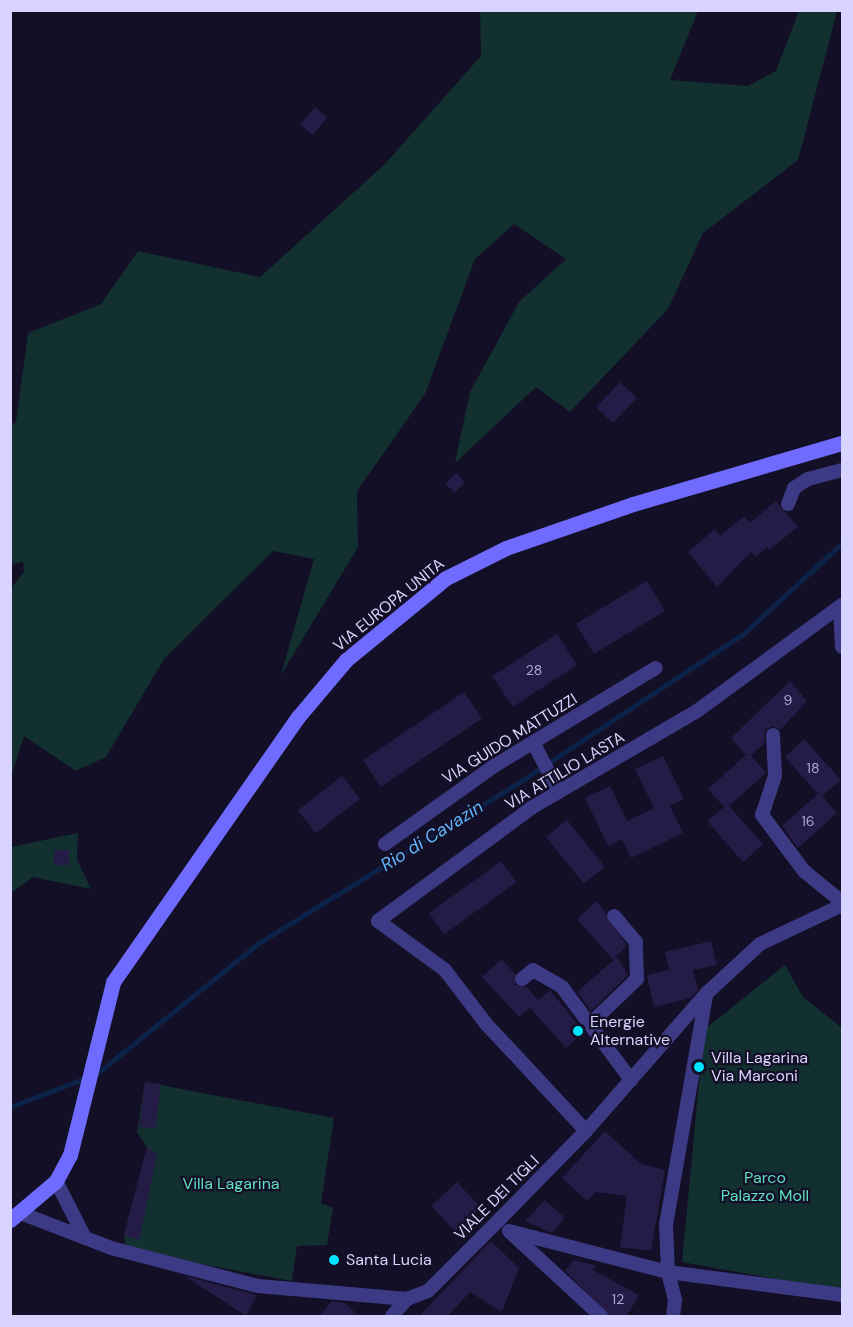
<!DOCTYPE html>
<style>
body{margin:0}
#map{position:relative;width:853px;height:1327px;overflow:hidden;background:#130f26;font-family:"DM Sans",sans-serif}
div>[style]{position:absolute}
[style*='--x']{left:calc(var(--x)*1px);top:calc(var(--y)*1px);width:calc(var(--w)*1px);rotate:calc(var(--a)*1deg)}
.green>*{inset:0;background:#12302f}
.stream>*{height:4.5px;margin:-2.25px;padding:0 2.25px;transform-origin:2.25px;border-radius:2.25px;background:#0c2248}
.building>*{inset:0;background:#241b47;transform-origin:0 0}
.street>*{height:14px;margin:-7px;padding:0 7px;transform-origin:7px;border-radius:7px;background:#3d3a85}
.secondary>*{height:15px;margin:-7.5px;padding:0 7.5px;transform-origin:7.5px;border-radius:7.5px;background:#6f6bff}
.dots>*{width:16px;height:16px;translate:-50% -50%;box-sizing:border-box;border:3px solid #130f26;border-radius:50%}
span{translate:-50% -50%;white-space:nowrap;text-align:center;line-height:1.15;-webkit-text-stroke:4.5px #130f26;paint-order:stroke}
.number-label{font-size:14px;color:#aca6d1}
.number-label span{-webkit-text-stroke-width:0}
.street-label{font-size:16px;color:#d9d4ff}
.poi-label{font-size:16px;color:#d9d4ff}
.left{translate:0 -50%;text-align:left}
.park-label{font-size:16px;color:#5fe0c0}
.water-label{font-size:18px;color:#62b6ff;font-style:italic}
.frame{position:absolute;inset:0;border:12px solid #d9d4ff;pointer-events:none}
</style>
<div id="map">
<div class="green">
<i style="clip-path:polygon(480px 11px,698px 11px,670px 80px,748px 86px,776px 71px,799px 11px,837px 11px,798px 160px,703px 233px,668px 309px,570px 412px,536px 387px,455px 463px,470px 392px,519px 302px,566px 259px,514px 224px,475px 259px,425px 394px,357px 491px,358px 547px,281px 675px,314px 559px,273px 551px,164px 659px,106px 757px,76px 771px,24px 736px,11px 777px,11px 588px,24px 572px,23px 562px,11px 564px,10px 426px,16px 422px,28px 333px,101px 304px,138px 251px,260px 277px,384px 165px,481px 56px)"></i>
<i style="clip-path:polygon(78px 833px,77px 860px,91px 889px,33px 877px,11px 893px,11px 847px)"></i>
<i style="clip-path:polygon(785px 965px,803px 997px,842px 1028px,842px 1291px,682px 1262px,704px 1030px)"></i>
<i style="clip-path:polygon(145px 1082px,334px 1118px,321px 1203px,333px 1208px,327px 1245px,297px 1246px,292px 1281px,126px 1250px,124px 1235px,147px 1147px,137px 1132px)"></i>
</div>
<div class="stream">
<i style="--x:94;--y:1076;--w:212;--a:-38.9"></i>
<i style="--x:259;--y:943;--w:297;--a:-31.7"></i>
<i style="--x:512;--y:787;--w:276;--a:-33.5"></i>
<i style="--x:742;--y:635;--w:136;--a:-42.6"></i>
<i style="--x:10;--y:1107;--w:81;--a:-20.9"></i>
</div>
<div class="building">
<i style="left:315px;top:107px;width:16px;height:23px;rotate:40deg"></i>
<i style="left:620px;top:382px;width:23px;height:35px;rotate:43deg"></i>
<i style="left:456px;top:473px;width:13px;height:15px;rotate:45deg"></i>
<i style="clip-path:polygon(776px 501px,798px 527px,769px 550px,767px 547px,755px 557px,751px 552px,717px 587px,688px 552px,715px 529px,720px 536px,744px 516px,750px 523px)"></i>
<i style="left:647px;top:581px;width:35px;height:83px;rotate:59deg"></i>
<i style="left:557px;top:634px;width:37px;height:77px;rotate:57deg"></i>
<i style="clip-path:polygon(790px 681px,807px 701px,780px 730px,773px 726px,765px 730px,764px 744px,751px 755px,766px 773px,729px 806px,763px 844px,743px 862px,707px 821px,724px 807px,708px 789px,746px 755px,731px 738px)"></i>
<i style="left:464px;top:692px;width:32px;height:122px;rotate:56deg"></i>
<i style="clip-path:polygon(804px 739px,841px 780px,822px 796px,837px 813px,798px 848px,782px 826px,818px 794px,785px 757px)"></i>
<i style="clip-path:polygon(663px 756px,684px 799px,670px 806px,683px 833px,631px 858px,622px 839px,608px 846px,585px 798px,610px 786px,627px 821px,654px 808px,635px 769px)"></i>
<i style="left:342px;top:776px;width:29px;height:56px;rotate:52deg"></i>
<i style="left:567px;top:820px;width:60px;height:27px;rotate:51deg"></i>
<i style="left:54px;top:850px;width:15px;height:15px"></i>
<i style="left:501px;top:861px;width:26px;height:89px;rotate:54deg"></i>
<i style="clip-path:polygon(597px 901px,627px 945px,613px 960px,577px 919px)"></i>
<i style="clip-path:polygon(711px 941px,717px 965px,693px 970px,698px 990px,691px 998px,654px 1007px,647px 975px,669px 970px,665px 952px)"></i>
<i style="clip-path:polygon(617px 957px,628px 975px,591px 1011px,577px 992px)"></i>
<i style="clip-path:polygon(502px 959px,515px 974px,515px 985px,527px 987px,538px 1000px,550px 990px,584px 1032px,566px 1048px,530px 1008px,519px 1017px,482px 977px)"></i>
<i style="left:145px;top:1082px;width:16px;height:45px;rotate:7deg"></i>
<i style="clip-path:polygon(605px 1131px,641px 1164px,665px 1170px,651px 1251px,620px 1247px,627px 1196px,596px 1192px,587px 1201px,562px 1178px)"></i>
<i style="clip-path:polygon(147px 1147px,157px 1155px,139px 1240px,124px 1235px)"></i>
<i style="left:457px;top:1182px;width:35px;height:35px;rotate:47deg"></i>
<i style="clip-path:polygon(545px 1200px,565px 1218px,552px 1233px,525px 1221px)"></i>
<i style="clip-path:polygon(491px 1241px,519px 1268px,502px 1312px,470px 1292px,447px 1317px,418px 1317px)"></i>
<i style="clip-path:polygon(573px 1260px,596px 1265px,593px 1270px,639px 1295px,626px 1317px,611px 1317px,565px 1271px)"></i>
<i style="clip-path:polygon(185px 1276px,256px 1295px,257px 1295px,246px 1316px)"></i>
<i style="clip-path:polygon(332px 1301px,345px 1303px,360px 1317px,318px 1317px)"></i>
</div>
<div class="street">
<i style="--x:788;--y:504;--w:17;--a:-69"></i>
<i style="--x:794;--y:488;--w:17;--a:-33"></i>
<i style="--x:808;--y:479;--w:35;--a:-15"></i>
<i style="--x:840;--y:609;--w:38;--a:87"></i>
<i style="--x:773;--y:735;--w:41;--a:87.2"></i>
<i style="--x:775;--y:776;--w:41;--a:108.4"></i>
<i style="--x:762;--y:815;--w:70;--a:53.1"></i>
<i style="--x:804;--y:871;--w:49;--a:39.2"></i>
<i style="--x:534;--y:744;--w:54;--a:62.5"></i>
<i style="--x:385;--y:844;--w:134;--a:-35.6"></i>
<i style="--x:494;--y:766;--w:189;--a:-31.2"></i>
<i style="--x:522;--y:979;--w:14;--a:-39"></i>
<i style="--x:533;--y:970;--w:34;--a:30"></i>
<i style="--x:562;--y:987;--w:116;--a:53.4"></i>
<i style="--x:590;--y:1024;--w:65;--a:-43.8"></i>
<i style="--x:637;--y:979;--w:37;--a:-92"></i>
<i style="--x:636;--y:942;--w:34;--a:-130"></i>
<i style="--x:586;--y:1131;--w:145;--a:-133"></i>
<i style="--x:487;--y:1025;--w:69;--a:-127.4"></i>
<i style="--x:445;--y:970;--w:83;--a:-143.8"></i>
<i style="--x:378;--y:921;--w:190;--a:-36.4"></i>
<i style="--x:531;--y:808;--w:192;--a:-30.3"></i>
<i style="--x:697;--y:711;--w:180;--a:-36.2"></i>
<i style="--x:56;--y:1181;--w:64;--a:63"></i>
<i style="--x:23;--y:1214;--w:94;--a:21.1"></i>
<i style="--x:111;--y:1248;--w:152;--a:14.5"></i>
<i style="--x:258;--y:1286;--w:150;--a:5"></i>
<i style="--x:407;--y:1299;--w:22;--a:-21"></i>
<i style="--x:428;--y:1291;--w:100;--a:-45"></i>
<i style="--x:499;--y:1220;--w:124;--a:-45.7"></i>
<i style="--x:586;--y:1131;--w:184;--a:-48.8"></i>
<i style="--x:707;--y:993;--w:72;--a:-42.8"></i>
<i style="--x:760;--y:944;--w:91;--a:-25.4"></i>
<i style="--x:509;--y:1231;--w:164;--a:14.5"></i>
<i style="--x:668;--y:1272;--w:176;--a:7.5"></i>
<i style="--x:510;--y:1232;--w:124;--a:42.7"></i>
<i style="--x:392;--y:1316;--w:23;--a:-49"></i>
<i style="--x:673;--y:1316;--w:16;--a:-83"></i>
<i style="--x:675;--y:1300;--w:29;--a:-104"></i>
<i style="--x:668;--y:1272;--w:47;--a:-92.4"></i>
<i style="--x:666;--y:1225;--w:233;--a:-80.1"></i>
</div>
<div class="secondary">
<i style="--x:10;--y:1220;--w:60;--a:-40.3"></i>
<i style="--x:56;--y:1181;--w:30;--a:-62"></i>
<i style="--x:70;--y:1155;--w:178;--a:-76"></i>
<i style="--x:113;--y:982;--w:323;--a:-55.1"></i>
<i style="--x:298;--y:717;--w:75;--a:-49.9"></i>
<i style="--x:346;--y:660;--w:129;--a:-39.4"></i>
<i style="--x:446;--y:578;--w:67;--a:-26.6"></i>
<i style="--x:506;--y:548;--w:134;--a:-19.1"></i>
<i style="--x:633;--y:504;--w:218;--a:-16.3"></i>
</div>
<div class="dots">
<i style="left:578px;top:1031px;background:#00e5ff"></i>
<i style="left:699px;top:1067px;background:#00e5ff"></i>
<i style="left:334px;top:1260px;background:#00e5ff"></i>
</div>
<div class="number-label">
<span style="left:534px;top:670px">28</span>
<span style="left:788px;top:700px">9</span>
<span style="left:813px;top:768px">18</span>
<span style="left:808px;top:821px">16</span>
<span style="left:618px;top:1299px">12</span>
</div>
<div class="street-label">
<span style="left:389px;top:605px;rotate:-39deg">VIA EUROPA UNITA</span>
<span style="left:510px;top:739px;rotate:-32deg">VIA GUIDO MATTUZZI</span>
<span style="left:565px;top:771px;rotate:-31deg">VIA ATTILIO LASTA</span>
<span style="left:497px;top:1198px;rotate:-45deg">VIALE DEI TIGLI</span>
</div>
<div class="poi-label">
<span class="left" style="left:590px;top:1031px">Energie<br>Alternative</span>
<span class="left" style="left:711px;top:1067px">Villa Lagarina<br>Via Marconi</span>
<span class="left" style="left:346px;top:1260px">Santa Lucia</span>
</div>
<div class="park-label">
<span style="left:765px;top:1187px">Parco<br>Palazzo Moll</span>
<span style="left:231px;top:1184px">Villa Lagarina</span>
</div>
<div class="water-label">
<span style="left:432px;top:836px;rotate:-32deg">Rio di Cavazin</span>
</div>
<div class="frame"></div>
</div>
